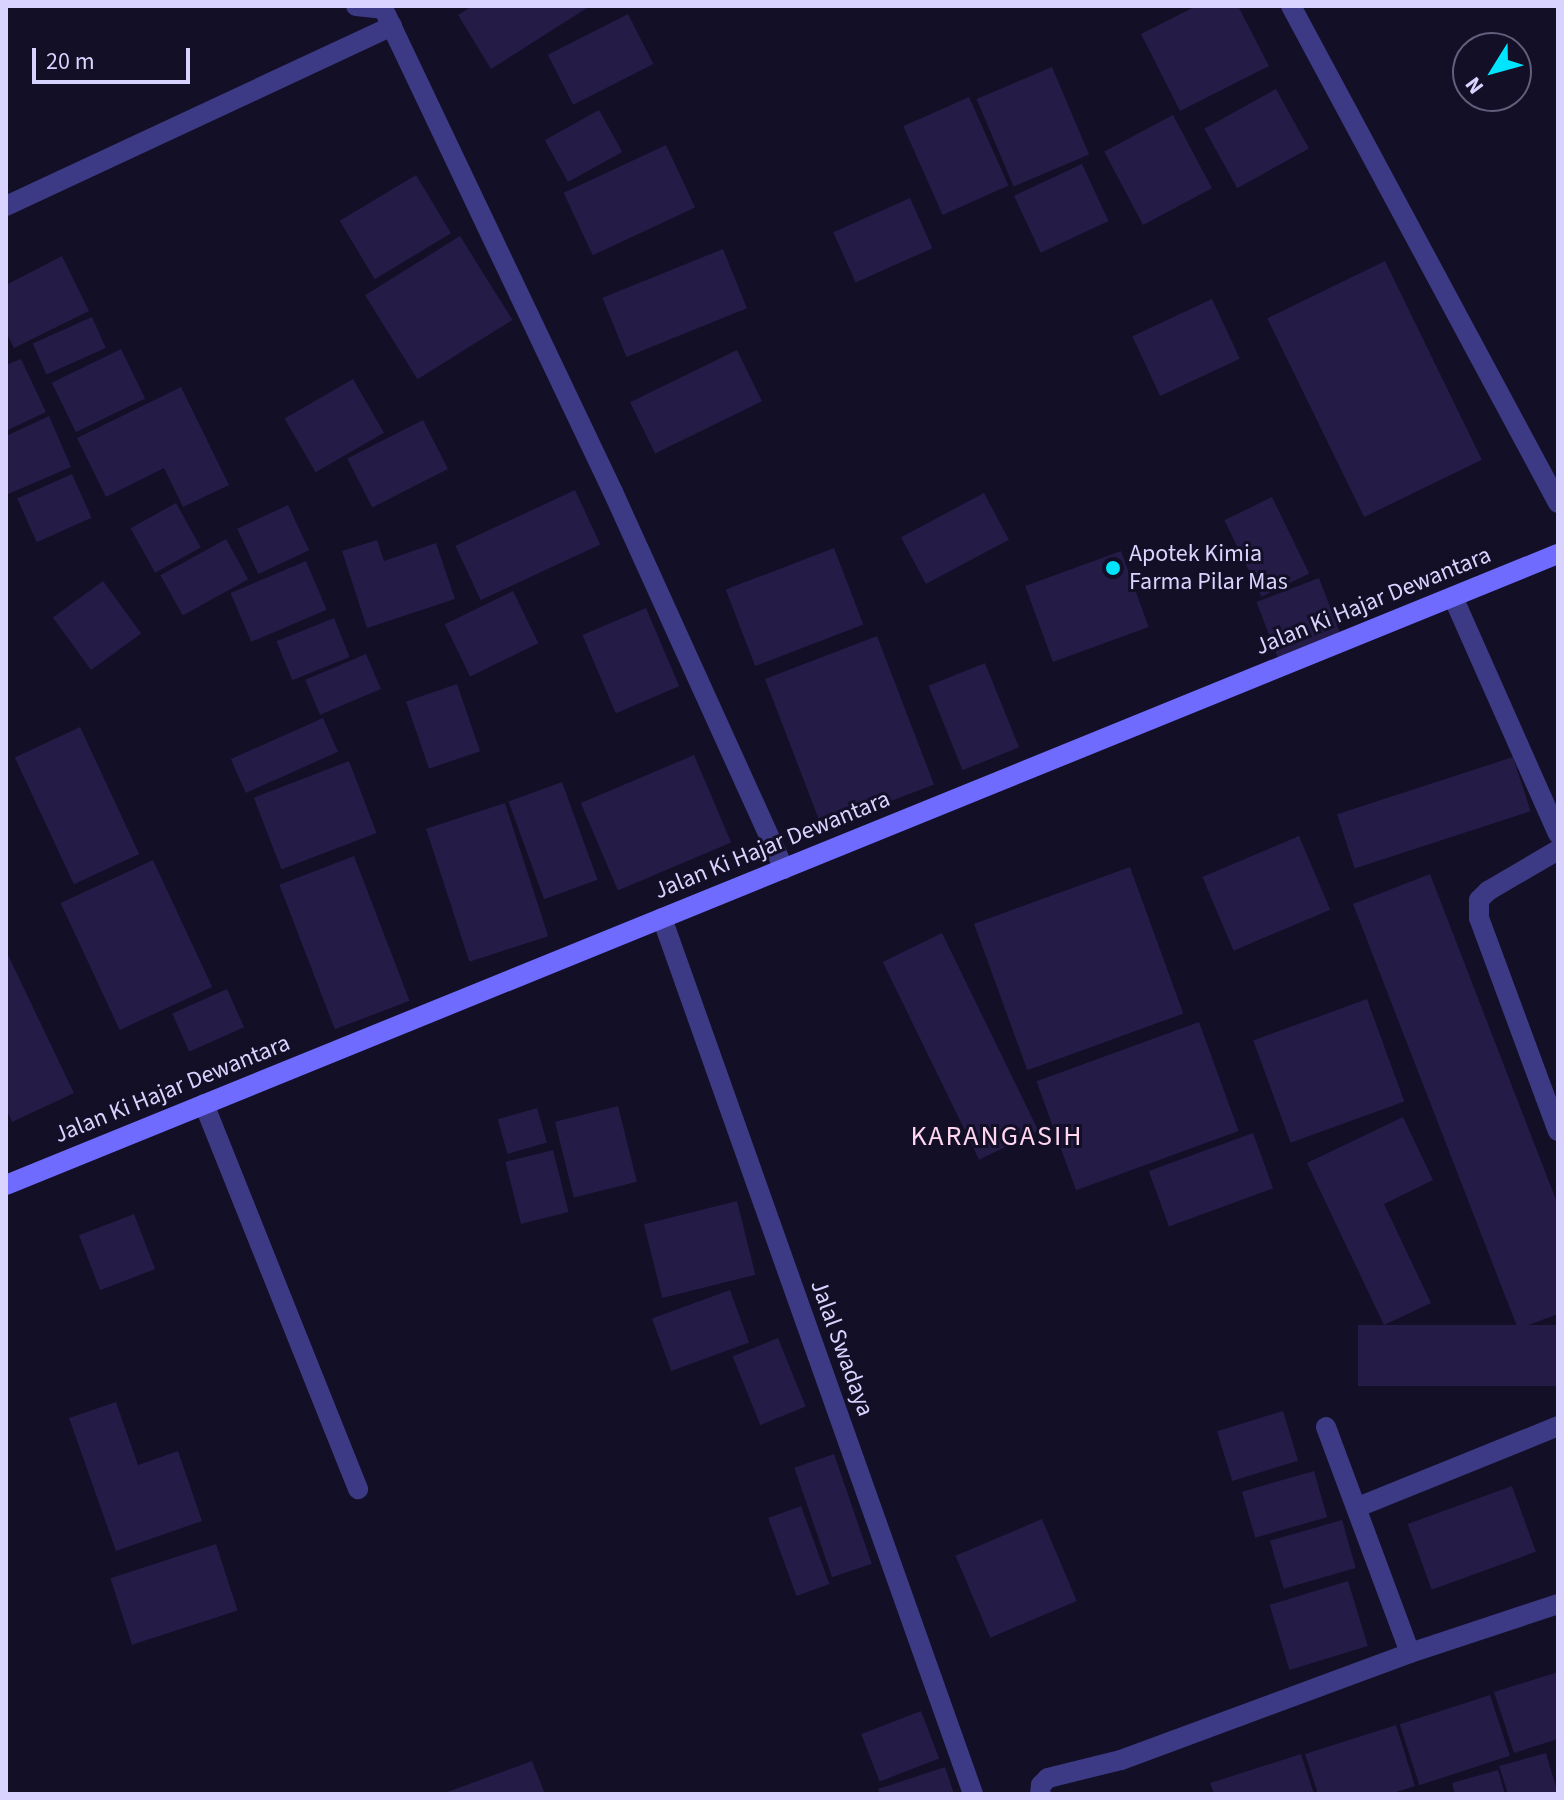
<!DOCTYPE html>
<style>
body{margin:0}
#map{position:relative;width:1564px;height:1800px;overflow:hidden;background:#130f26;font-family:"Source Sans 3",sans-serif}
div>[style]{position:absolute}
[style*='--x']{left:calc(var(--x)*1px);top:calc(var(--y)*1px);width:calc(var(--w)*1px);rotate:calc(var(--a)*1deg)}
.building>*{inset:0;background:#241b47;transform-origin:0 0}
.street>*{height:20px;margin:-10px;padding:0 10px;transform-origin:10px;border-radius:10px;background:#3d3a85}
.secondary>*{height:20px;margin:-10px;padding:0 10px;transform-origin:10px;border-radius:10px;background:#6f6bff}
.dots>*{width:22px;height:22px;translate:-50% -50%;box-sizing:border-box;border:4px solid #130f26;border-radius:50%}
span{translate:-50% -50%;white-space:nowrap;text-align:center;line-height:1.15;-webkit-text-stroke:6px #130f26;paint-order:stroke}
.poi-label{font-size:24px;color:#d9d4ff}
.left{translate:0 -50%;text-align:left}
.street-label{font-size:24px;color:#d9d4ff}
.quarter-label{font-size:28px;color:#ffd6f0;letter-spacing:2px}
.frame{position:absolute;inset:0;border:8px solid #d9d4ff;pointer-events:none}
.north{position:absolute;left:1452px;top:32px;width:80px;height:80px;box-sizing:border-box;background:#130f26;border:2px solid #625e7d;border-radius:50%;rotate:233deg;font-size:22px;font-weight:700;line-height:32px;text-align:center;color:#d9d4ff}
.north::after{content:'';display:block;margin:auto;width:28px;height:36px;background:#00e5ff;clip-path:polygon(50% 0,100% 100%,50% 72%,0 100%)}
.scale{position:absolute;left:32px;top:48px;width:158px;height:36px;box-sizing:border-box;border:4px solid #d9d4ff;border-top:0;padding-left:10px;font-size:24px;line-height:28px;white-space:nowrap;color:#d9d4ff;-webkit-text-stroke:6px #130f26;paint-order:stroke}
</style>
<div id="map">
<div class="building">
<i style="clip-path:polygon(472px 6px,590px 6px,491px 69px,458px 15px)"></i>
<i style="clip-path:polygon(1196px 6px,1238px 6px,1269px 66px,1180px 111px,1141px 34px)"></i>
<i style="left:628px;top:14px;width:56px;height:90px;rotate:63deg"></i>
<i style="left:1052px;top:67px;width:95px;height:82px;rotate:67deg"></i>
<i style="left:1276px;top:89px;width:68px;height:82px;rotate:61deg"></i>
<i style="left:969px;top:97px;width:97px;height:72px;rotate:66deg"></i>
<i style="left:599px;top:110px;width:48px;height:62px;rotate:61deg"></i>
<i style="left:1173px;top:115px;width:83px;height:78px;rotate:62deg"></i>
<i style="left:666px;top:145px;width:69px;height:113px;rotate:65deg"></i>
<i style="left:1082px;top:164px;width:63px;height:75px;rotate:65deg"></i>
<i style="left:416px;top:175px;width:68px;height:89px;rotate:59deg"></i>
<i style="left:910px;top:198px;width:55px;height:84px;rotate:66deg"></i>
<i style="left:460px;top:236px;width:99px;height:112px;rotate:58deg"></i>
<i style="left:723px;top:249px;width:64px;height:130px;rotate:68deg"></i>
<i style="clip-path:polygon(62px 256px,89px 311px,14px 348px,6px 332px,6px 285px)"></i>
<i style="left:1385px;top:261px;width:221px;height:131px;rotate:64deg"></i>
<i style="left:1212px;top:299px;width:66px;height:88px;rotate:65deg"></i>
<i style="left:92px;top:317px;width:34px;height:65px;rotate:66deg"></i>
<i style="left:121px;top:349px;width:55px;height:77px;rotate:64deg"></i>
<i style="left:737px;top:350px;width:57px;height:119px;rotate:64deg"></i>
<i style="clip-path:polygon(21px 359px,46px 412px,6px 431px,6px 365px)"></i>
<i style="left:353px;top:379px;width:62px;height:79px;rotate:60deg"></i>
<i style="clip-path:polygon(181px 387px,229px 485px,183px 507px,164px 468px,106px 497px,77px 438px)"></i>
<i style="clip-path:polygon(49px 416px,71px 467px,6px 495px,6px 436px)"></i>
<i style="left:423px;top:420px;width:55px;height:85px;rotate:63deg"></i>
<i style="left:72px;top:474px;width:48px;height:60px;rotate:66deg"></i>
<i style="left:575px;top:490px;width:60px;height:132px;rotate:65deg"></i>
<i style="left:984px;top:493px;width:53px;height:94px;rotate:62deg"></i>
<i style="left:1272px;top:497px;width:85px;height:53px;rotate:64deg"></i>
<i style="left:176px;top:503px;width:51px;height:52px;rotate:61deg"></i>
<i style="left:288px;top:505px;width:50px;height:56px;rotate:65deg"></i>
<i style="left:226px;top:539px;width:46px;height:75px;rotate:61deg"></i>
<i style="clip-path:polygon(377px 540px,384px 561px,436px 543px,455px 599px,367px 628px,342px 551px)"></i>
<i style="left:834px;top:548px;width:82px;height:116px;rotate:69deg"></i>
<i style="left:1121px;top:551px;width:81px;height:102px;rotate:70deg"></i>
<i style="left:306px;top:561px;width:53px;height:82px;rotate:67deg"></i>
<i style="left:1319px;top:578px;width:62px;height:67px;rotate:69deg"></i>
<i style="left:103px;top:581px;width:65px;height:62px;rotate:54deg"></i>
<i style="left:513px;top:591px;width:58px;height:76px;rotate:64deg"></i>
<i style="left:646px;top:608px;width:85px;height:69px;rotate:67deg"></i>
<i style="left:334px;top:618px;width:42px;height:62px;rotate:68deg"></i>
<i style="left:877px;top:636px;width:159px;height:120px;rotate:69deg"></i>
<i style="left:366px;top:654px;width:38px;height:66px;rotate:67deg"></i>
<i style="left:985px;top:663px;width:91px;height:61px;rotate:68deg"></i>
<i style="left:457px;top:684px;width:71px;height:54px;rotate:71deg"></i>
<i style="left:323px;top:718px;width:37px;height:101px;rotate:66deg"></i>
<i style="left:80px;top:727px;width:140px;height:72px;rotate:65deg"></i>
<i style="left:694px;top:755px;width:95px;height:123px;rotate:67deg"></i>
<i style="left:1513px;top:757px;width:57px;height:185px;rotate:72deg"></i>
<i style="left:349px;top:761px;width:77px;height:102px;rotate:69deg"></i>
<i style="left:562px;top:782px;width:104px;height:57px;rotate:70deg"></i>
<i style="left:505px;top:803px;width:140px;height:83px;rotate:72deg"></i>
<i style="left:1299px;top:836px;width:80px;height:105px;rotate:67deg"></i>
<i style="left:354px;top:856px;width:155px;height:80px;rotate:69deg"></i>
<i style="left:153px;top:860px;width:140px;height:102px;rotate:65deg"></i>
<i style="left:1130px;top:867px;width:156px;height:166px;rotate:70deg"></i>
<i style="clip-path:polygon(1430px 874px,1558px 1205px,1558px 1314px,1518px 1329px,1353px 904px)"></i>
<i style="left:942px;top:933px;width:220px;height:66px;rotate:64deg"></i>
<i style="clip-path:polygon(6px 951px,74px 1093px,12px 1122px,6px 1109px)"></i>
<i style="left:227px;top:989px;width:42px;height:60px;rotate:66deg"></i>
<i style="left:1367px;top:999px;width:109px;height:121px;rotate:70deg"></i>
<i style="left:1199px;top:1022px;width:116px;height:173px;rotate:70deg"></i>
<i style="left:618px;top:1106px;width:78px;height:65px;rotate:76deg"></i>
<i style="left:537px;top:1108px;width:36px;height:41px;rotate:74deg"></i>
<i style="clip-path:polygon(1403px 1117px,1433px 1180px,1384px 1204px,1431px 1303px,1384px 1325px,1307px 1163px)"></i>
<i style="left:1253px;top:1133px;width:59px;height:111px;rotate:70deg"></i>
<i style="left:553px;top:1150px;width:64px;height:49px;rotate:76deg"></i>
<i style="left:737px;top:1201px;width:76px;height:96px;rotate:76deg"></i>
<i style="left:134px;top:1214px;width:59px;height:59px;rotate:69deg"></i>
<i style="left:730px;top:1290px;width:56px;height:83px;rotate:70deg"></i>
<i style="left:1558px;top:1325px;width:61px;height:200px;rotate:90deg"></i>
<i style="left:778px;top:1338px;width:74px;height:49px;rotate:68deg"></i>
<i style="clip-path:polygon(116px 1402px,138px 1465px,178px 1451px,202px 1521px,116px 1551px,69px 1418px)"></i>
<i style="left:1283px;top:1411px;width:52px;height:69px;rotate:73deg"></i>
<i style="left:834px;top:1454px;width:116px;height:42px;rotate:71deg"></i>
<i style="left:1314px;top:1471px;width:48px;height:75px;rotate:74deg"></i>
<i style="left:1512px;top:1486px;width:70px;height:111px;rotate:70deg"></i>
<i style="left:801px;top:1506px;width:83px;height:35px;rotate:70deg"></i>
<i style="left:1042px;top:1519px;width:89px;height:94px;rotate:67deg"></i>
<i style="left:1342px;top:1520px;width:50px;height:75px;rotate:74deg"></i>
<i style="left:216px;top:1544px;width:70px;height:111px;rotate:72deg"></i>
<i style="left:1348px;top:1581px;width:68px;height:82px;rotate:73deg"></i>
<i style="clip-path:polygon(1558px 1672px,1558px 1739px,1514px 1753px,1494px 1692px)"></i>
<i style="left:1490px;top:1695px;width:64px;height:95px;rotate:72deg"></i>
<i style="left:921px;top:1711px;width:51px;height:64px;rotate:69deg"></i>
<i style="clip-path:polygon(1396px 1725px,1415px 1786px,1390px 1794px,1318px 1794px,1305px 1754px)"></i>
<i style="clip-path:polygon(1546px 1753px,1558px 1794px,1508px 1794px,1499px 1766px)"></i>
<i style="clip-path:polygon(1301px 1754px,1314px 1794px,1214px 1794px,1210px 1783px)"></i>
<i style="clip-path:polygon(532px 1761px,545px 1794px,442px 1794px)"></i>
<i style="clip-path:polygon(945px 1767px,954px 1794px,880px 1794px,878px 1789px)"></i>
<i style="clip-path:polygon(1498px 1770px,1505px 1794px,1455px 1794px,1452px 1783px)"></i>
</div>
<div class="street">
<i style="--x:356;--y:6;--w:27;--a:6"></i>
<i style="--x:382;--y:6;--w:538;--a:64.58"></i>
<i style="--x:613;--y:492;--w:414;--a:65.6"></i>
<i style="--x:1291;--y:6;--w:564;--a:61.75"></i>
<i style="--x:6;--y:206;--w:426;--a:-25"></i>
<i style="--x:1453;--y:597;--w:259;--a:66.1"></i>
<i style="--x:1558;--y:850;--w:81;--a:149.6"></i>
<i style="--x:1488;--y:891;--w:13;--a:135"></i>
<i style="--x:1479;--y:900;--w:18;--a:90"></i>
<i style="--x:1479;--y:918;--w:227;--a:69.7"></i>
<i style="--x:662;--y:918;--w:930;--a:70.45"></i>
<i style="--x:204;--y:1104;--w:415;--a:68.2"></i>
<i style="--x:1326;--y:1427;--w:241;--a:69.6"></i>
<i style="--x:1358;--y:1507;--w:216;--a:-22"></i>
<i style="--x:1040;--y:1794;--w:9;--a:-84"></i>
<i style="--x:1041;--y:1785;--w:10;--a:-45"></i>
<i style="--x:1048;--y:1778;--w:75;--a:-13.9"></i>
<i style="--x:1121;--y:1760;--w:308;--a:-20.3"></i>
<i style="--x:1410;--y:1653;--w:156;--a:-18.3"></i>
</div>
<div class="secondary">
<i style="--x:6;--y:1185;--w:1675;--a:-22.13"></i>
</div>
<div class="dots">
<i style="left:1113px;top:568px;background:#00e5ff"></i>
</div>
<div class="poi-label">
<span class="left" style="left:1129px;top:568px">Apotek Kimia<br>Farma Pilar Mas</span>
</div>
<div class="street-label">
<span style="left:1373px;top:601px;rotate:-22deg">Jalan Ki Hajar Dewantara</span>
<span style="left:772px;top:845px;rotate:-22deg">Jalan Ki Hajar Dewantara</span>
<span style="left:172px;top:1089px;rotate:-22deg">Jalan Ki Hajar Dewantara</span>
<span style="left:842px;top:1348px;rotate:70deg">Jalal Swadaya</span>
</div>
<div class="quarter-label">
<span style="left:997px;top:1136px">KARANGASIH</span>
</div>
<div class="frame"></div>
<div class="north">N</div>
<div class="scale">20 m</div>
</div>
